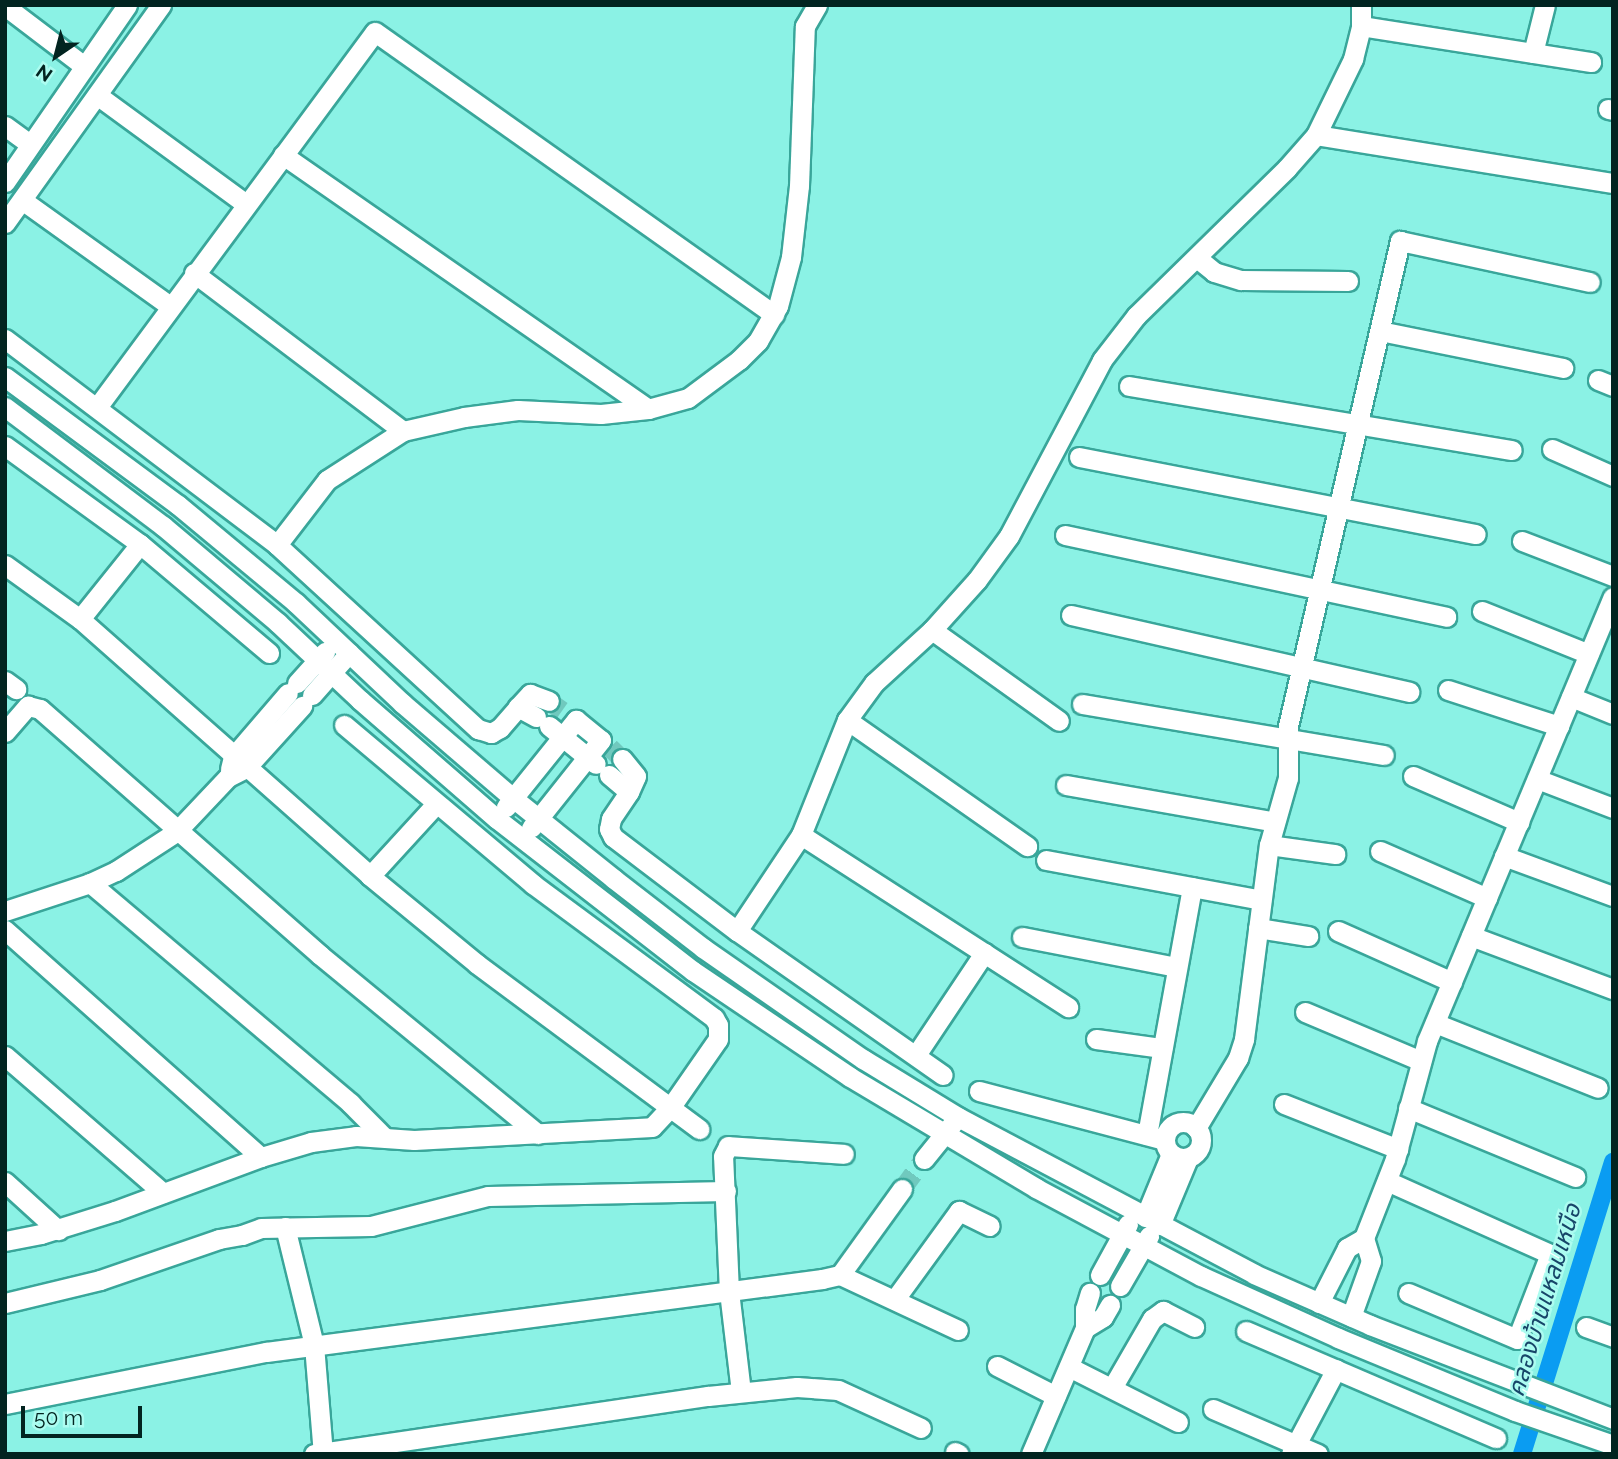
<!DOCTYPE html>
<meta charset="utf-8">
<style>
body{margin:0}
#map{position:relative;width:1618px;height:1459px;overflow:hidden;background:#8bf2e5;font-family:Raleway,"Noto Sans Thai",sans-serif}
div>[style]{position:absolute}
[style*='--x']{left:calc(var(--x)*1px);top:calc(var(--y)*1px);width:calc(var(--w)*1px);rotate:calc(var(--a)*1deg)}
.canal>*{height:18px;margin:-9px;padding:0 9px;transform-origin:9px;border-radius:9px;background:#0a9cf2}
.minor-tunnel>*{height:19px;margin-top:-9.5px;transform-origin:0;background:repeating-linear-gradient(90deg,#70c9be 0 19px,transparent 0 29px)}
.roads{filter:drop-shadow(2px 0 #39a69a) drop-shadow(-2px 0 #39a69a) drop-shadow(0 2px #39a69a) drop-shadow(0 -2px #39a69a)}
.minor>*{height:19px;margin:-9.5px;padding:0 9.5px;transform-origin:9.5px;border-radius:9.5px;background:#fff}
.minor>.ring{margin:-9.5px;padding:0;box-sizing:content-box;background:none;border:19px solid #fff;border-radius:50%}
span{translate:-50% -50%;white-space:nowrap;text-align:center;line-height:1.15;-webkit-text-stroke:5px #acfcf0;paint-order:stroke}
.water-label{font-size:24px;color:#174669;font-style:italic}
.frame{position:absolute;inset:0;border:7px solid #022420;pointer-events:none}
.north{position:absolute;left:21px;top:21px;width:70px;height:70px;-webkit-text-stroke:5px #acfcf0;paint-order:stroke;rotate:215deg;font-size:19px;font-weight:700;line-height:28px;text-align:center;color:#022420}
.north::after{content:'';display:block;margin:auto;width:24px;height:32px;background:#022420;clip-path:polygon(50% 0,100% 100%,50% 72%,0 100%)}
.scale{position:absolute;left:21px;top:1406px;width:121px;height:32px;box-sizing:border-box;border:4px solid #022420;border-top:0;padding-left:9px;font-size:21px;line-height:24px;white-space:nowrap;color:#022420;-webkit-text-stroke:5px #acfcf0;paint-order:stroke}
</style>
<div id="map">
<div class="canal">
<i style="--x:1522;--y:1454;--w:306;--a:-72.7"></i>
</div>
<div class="minor-tunnel">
<i style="--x:549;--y:701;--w:16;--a:35"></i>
<i style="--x:610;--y:747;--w:17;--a:45"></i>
<i style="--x:902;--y:1189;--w:37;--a:-54"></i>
</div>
<div class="roads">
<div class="minor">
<i style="--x:5;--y:6;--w:99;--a:37.2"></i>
<i style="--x:1361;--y:26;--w:233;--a:8.9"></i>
<i style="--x:1533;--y:53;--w:49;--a:-76"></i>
<i style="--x:97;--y:95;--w:185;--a:36.2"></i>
<i style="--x:1608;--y:109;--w:5;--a:11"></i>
<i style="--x:5;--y:126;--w:31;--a:36"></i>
<i style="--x:1316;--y:135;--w:301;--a:9.2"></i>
<i style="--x:283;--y:155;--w:445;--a:34.8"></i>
<i style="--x:5;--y:182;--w:215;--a:-55.4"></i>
<i style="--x:22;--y:200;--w:182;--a:35.6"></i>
<i style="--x:5;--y:223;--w:268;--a:-54.4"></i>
<i style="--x:1197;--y:258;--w:22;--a:39"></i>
<i style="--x:1214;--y:272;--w:28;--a:17"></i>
<i style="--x:1241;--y:280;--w:107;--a:0.5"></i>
<i style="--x:194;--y:273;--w:262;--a:37.1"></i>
<i style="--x:403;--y:431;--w:90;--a:147.2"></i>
<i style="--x:327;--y:480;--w:82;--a:127.6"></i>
<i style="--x:1380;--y:331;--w:187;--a:11.4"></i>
<i style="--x:5;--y:339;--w:341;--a:37.1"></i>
<i style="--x:277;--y:545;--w:273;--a:42.5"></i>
<i style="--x:478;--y:729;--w:14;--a:17"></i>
<i style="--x:491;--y:733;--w:10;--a:-29"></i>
<i style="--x:500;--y:728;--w:28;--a:-49"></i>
<i style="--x:5;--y:377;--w:215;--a:36.5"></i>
<i style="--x:178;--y:505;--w:153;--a:39.7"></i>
<i style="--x:296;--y:603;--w:146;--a:43.3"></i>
<i style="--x:402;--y:703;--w:146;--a:40.6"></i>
<i style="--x:513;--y:798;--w:129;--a:38.7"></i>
<i style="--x:614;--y:879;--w:113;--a:37.8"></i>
<i style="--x:703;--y:948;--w:195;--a:34.8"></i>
<i style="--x:863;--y:1059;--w:111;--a:31.4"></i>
<i style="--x:958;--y:1117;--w:335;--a:27.9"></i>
<i style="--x:1254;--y:1274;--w:127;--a:23.7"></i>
<i style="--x:1370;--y:1325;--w:261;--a:21.1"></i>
<i style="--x:1598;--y:380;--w:16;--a:22"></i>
<i style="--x:1129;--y:386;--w:388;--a:9.5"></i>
<i style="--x:98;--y:406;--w:465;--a:-53.5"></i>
<i style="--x:375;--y:32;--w:489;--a:35.3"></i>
<i style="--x:5;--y:407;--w:198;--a:37"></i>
<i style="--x:163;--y:526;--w:150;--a:40.1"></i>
<i style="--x:278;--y:623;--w:112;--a:43.2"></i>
<i style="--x:360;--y:700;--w:181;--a:41"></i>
<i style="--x:497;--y:819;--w:248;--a:37.8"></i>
<i style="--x:693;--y:971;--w:189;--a:34"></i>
<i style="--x:850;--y:1077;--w:217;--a:30.8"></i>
<i style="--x:1036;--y:1188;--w:187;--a:28.1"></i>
<i style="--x:1201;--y:1276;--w:150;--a:24.3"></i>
<i style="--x:1338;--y:1338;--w:191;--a:22.4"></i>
<i style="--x:1515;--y:1411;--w:104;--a:19.1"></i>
<i style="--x:403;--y:431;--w:63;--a:-12.9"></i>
<i style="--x:464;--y:417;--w:54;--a:-7.4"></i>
<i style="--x:518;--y:410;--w:83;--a:2.8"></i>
<i style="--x:601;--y:414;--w:47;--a:-6.1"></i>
<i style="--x:648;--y:409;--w:41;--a:-15.4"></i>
<i style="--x:688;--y:398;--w:64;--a:-36.7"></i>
<i style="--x:739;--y:360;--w:27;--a:-45"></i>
<i style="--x:758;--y:341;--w:40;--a:-60.3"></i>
<i style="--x:778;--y:306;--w:51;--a:-75.1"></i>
<i style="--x:791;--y:257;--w:71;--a:-83.6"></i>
<i style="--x:799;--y:186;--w:160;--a:-87.9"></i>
<i style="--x:805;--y:26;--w:24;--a:-60"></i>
<i style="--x:5;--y:446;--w:167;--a:36"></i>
<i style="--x:140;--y:544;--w:169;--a:40.2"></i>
<i style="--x:1552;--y:449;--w:67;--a:23.9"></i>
<i style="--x:1079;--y:457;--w:404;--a:11"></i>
<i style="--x:1065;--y:535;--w:390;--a:12.1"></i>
<i style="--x:1522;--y:541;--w:97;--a:21"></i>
<i style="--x:5;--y:565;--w:92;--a:35.8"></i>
<i style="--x:80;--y:619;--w:387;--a:41.5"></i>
<i style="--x:370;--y:876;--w:139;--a:39.4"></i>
<i style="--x:477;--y:964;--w:277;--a:36.6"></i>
<i style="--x:1482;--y:611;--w:115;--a:21.9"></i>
<i style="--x:1071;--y:615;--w:347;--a:12.8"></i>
<i style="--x:80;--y:619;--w:96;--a:-51.3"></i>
<i style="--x:932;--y:630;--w:156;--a:35.6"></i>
<i style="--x:5;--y:681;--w:14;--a:36"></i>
<i style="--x:297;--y:683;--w:42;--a:-47.9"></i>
<i style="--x:1448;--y:690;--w:117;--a:18"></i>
<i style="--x:312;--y:695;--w:56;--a:-48.6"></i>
<i style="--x:1571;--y:697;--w:45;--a:22"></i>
<i style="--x:1082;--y:704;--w:306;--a:9.6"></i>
<i style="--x:536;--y:717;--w:21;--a:-151"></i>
<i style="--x:518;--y:707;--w:18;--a:-47"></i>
<i style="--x:530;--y:694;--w:20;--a:20"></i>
<i style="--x:847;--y:720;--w:220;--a:35"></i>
<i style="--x:549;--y:726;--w:60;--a:39"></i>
<i style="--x:5;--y:732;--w:35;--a:-49"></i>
<i style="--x:28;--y:706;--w:12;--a:14"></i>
<i style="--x:40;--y:709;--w:373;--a:41.3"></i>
<i style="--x:320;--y:955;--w:282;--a:39.4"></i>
<i style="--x:230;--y:769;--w:12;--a:-76"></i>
<i style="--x:233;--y:757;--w:84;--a:-49.3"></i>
<i style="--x:609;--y:775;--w:26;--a:40"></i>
<i style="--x:629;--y:792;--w:17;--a:-66"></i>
<i style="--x:636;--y:776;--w:22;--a:-129"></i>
<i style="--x:1413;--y:776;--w:116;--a:23.5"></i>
<i style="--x:1537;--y:779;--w:81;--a:20.9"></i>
<i style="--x:1066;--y:785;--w:212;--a:10"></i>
<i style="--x:629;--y:792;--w:32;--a:124"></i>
<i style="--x:611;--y:819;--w:10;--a:101"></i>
<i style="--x:609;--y:829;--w:9;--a:63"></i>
<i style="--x:613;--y:837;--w:156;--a:37.2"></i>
<i style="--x:737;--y:931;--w:115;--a:-56.3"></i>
<i style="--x:801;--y:835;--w:124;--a:-68.2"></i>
<i style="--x:847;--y:720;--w:46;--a:-53.9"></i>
<i style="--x:874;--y:683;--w:79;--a:-42.4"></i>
<i style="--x:932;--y:630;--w:67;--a:-48"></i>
<i style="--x:977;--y:580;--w:54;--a:-54"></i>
<i style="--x:1009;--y:536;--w:199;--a:-62.1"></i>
<i style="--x:1102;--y:360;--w:56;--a:-52.3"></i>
<i style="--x:1136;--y:316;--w:211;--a:-44.4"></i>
<i style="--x:1287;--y:168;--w:44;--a:-48.7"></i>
<i style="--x:1316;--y:135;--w:85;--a:-64"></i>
<i style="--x:1353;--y:59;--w:34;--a:-76"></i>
<i style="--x:1361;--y:26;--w:21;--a:-90"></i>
<i style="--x:506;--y:807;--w:112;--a:-51.2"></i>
<i style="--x:576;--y:720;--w:32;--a:39"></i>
<i style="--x:601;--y:740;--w:112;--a:128.5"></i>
<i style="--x:801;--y:835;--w:318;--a:32.8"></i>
<i style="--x:1269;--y:845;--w:67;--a:7.8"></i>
<i style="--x:1380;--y:851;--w:117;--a:23.7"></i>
<i style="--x:1504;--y:856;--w:116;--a:20.2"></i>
<i style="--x:1046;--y:860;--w:219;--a:10.5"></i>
<i style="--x:370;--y:876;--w:98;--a:-47.5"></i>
<i style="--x:90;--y:883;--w:341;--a:40.2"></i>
<i style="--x:350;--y:1103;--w:48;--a:45"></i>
<i style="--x:5;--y:911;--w:89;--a:-18.2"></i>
<i style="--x:90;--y:883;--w:29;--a:-25"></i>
<i style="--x:116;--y:871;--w:72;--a:-33"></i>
<i style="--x:176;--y:832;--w:76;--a:-46.6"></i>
<i style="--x:228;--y:777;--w:20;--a:-27"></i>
<i style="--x:246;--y:768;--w:84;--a:-47.9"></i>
<i style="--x:1258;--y:928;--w:51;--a:9.1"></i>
<i style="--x:5;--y:930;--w:342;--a:41.6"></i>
<i style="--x:737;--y:931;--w:251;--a:35"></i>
<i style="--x:1338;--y:931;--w:125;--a:24.1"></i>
<i style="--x:1471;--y:936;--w:152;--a:20.5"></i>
<i style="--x:1022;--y:937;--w:157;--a:11"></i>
<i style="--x:1305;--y:1012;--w:126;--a:22.9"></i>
<i style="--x:1435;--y:1023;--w:175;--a:21.7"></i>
<i style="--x:1096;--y:1039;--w:67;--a:7.8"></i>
<i style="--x:916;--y:1055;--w:123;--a:-56.3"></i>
<i style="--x:5;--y:1056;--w:209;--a:40.9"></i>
<i style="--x:979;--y:1091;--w:191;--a:14.8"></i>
<i style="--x:1284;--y:1104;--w:123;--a:21.5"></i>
<i style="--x:1408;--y:1108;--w:181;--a:22.4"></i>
<i class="ring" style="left:1165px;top:1122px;width:17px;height:17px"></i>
<i style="--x:1196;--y:1128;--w:82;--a:-59"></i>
<i style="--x:1238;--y:1058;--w:20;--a:-72"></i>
<i style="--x:1244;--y:1039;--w:196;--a:-82.7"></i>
<i style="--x:1269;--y:845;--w:70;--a:-74.2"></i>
<i style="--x:1288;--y:778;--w:52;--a:-90"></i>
<i style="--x:1288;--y:726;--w:498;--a:-77"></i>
<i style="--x:1400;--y:241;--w:194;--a:12.2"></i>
<i style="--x:1147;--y:1135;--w:252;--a:-79.7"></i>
<i style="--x:924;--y:1159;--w:46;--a:-51.1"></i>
<i style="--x:1387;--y:1181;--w:179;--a:24.1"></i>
<i style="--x:1550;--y:1254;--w:91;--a:111.2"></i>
<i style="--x:1517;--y:1339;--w:118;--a:-157.1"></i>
<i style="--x:5;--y:1182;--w:72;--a:42.2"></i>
<i style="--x:1145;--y:1217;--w:68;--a:-67.6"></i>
<i style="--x:1160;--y:1225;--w:73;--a:-67.3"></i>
<i style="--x:285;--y:1227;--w:122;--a:76.2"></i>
<i style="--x:314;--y:1345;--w:109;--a:85.3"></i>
<i style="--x:1364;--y:1238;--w:85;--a:-68.6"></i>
<i style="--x:1395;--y:1159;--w:122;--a:-74.8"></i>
<i style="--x:1427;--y:1041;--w:481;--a:-67.3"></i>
<i style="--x:5;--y:1241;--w:37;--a:-11"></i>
<i style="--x:41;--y:1234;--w:77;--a:-17.3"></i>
<i style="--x:115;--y:1211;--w:156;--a:-20.3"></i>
<i style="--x:261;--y:1157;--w:52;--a:-16.7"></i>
<i style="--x:311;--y:1142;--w:45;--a:-7.6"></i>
<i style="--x:356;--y:1136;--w:58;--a:3.9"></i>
<i style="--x:414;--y:1140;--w:238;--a:-3.1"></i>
<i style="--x:652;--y:1127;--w:26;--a:-47"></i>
<i style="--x:670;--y:1108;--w:84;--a:-55.2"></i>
<i style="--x:718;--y:1039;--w:14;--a:-90"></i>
<i style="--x:718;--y:1025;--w:8;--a:-120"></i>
<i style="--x:714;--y:1018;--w:225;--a:-143.5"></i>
<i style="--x:533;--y:884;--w:247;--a:-139.9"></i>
<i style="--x:840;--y:1275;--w:130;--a:25"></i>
<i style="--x:1100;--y:1275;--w:58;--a:-61.2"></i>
<i style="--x:1120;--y:1286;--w:58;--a:-59.9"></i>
<i style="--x:895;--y:1299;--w:109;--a:-54"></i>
<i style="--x:959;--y:1211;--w:34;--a:26"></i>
<i style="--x:5;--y:1303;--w:98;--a:-13.6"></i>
<i style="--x:100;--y:1280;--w:126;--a:-19"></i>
<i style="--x:219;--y:1239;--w:23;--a:-10"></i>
<i style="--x:242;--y:1235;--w:20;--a:-20"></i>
<i style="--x:261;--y:1228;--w:110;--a:-1"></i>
<i style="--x:371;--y:1226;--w:121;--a:-14.4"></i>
<i style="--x:488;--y:1196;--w:238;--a:-1.2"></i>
<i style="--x:1319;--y:1303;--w:62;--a:-63"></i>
<i style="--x:1347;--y:1248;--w:20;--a:-30"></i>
<i style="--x:1364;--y:1238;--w:24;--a:73"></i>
<i style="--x:1371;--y:1261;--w:59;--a:109.7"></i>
<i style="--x:1586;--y:1327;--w:29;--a:20"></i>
<i style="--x:1085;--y:1328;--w:21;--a:-31"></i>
<i style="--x:1103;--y:1317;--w:14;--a:-60"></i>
<i style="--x:1246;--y:1331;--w:272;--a:23.2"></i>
<i style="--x:997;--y:1366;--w:66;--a:27"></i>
<i style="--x:1069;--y:1367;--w:122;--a:26.8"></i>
<i style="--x:1112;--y:1388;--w:80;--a:-59.9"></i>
<i style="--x:1152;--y:1319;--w:14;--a:-36"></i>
<i style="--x:1163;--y:1311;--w:35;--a:27"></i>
<i style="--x:741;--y:1392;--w:101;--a:-96.8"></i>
<i style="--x:729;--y:1292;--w:136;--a:-92.5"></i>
<i style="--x:723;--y:1156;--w:11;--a:-63"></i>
<i style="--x:728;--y:1146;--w:116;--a:3.9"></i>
<i style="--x:5;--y:1404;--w:266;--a:-11.3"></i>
<i style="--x:266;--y:1352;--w:561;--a:-7.48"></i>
<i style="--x:822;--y:1279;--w:18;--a:-13"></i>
<i style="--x:840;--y:1275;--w:106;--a:-54.2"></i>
<i style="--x:1213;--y:1409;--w:114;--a:23.2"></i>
<i style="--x:955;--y:1452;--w:4;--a:27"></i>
<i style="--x:314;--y:1454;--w:398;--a:-8.4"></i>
<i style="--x:708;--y:1396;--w:89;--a:-5.8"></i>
<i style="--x:797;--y:1387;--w:41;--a:4.2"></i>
<i style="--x:838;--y:1390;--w:91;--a:24.6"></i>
<i style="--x:1031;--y:1454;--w:137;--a:-66.8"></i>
<i style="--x:1085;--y:1328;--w:19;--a:-90"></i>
<i style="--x:1085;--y:1309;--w:17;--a:-73"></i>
<i style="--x:1291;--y:1454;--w:96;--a:-62.1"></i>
</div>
</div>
<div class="water-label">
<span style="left:1544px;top:1300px;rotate:-73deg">คลองบ้านแหลมเหนือ</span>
</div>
<div class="frame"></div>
<div class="north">N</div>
<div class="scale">50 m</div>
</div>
